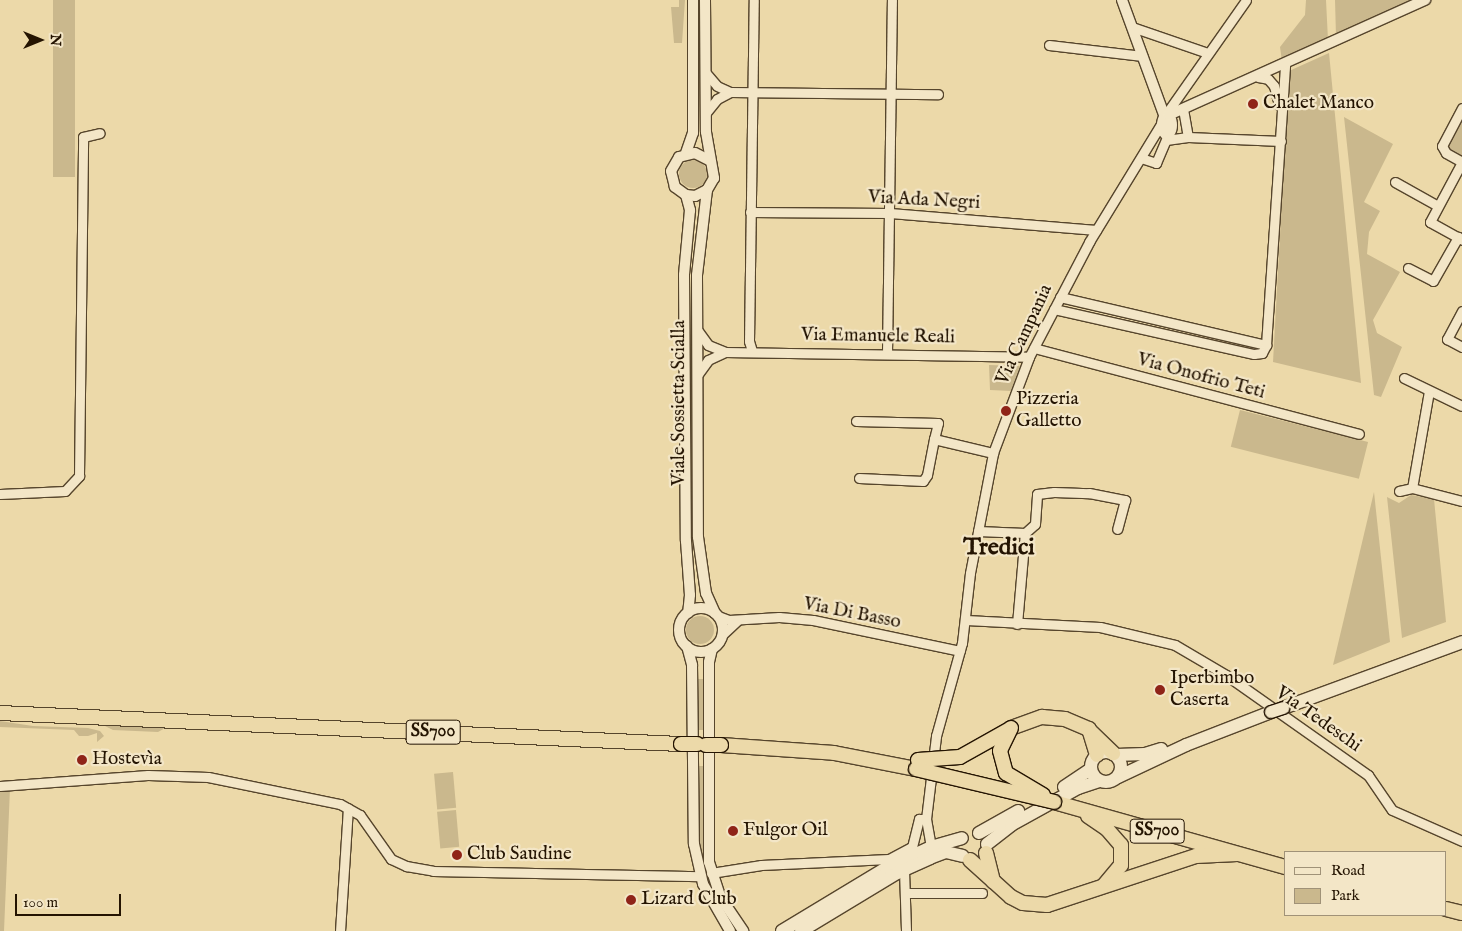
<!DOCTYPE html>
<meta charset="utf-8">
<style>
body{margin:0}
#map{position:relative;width:1462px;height:931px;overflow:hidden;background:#ecd9a9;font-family:"IM FELL English",serif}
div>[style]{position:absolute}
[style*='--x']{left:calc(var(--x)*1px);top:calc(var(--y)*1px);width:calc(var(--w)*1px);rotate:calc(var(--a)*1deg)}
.green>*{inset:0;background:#cab88d;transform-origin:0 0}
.round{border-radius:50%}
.roads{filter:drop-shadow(1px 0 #56452c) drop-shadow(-1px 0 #56452c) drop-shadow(0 1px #56452c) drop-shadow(0 -1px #56452c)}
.minor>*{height:9px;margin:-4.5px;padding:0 4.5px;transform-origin:4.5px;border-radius:4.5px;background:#f3e6c7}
.tertiary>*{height:10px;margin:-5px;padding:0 5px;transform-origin:5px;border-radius:5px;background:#f3e6c7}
.tertiary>.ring{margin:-5px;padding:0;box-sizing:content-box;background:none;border:10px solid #f3e6c7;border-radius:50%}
.secondary>*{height:12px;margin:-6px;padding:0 6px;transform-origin:6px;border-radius:6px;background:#f3e6c7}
.secondary>.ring{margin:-6px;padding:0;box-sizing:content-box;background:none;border:12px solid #f3e6c7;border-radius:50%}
.trunk>*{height:14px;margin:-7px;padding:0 7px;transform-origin:7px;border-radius:7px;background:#ecd9a9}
.bridges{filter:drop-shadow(1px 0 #241402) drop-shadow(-1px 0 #241402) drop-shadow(0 1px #241402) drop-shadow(0 -1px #241402)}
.secondary-bridge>*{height:12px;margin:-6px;padding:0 6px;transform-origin:6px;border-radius:6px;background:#f3e6c7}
.trunk-bridge>*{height:14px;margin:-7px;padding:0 7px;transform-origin:7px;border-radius:7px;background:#ecd9a9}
.dots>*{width:14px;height:14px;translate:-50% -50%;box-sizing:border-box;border:2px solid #f3e6c7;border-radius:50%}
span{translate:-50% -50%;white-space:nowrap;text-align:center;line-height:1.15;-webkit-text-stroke:4.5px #f3e6c7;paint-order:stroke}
.shield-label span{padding:1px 4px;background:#f3e6c7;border:1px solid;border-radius:4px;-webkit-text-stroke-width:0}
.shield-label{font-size:18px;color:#241402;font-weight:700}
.poi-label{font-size:19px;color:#241402}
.left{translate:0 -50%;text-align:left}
.street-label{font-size:19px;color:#241402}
.district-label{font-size:24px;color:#241402;font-weight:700}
.legend{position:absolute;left:1284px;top:851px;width:162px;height:65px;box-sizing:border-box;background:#f3e6c7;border:1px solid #a09278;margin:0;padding:6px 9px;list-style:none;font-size:15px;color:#241402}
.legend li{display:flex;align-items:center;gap:10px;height:25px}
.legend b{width:25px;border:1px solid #a09278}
.north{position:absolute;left:15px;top:15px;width:50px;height:50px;-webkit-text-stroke:4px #f3e6c7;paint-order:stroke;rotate:90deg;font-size:14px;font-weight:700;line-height:20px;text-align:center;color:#241402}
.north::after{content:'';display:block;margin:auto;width:18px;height:22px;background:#241402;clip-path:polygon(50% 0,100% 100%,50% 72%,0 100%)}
.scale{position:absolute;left:15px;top:894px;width:106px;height:22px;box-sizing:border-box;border:2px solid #241402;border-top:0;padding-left:6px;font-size:15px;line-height:18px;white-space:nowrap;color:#241402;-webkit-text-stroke:4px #f3e6c7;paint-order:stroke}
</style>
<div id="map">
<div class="green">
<i style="left:53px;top:0;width:22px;height:177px"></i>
<i style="clip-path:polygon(679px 0,685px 0,682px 43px,674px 43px,671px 7px,679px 7px)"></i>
<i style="clip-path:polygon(1306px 0,1326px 0,1328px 40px,1282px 61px,1280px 47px,1305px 15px)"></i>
<i style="clip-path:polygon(1335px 0,1412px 0,1336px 36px)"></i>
<i style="clip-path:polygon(1329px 53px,1361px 383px,1273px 362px,1289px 71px)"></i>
<i style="clip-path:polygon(1462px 112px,1462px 162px,1442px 146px)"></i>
<i style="clip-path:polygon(1344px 117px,1393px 144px,1364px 202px,1380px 211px,1369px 232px,1367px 254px,1400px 272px,1373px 320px,1377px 333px,1402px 347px,1381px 397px,1374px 395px)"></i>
<i class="round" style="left:679px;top:160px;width:28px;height:28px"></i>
<i style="clip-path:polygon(989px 365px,1020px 366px,1011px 391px,990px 390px)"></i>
<i style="left:1240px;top:410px;width:132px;height:38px;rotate:14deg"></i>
<i style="clip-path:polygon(1374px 492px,1390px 642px,1333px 665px)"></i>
<i style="clip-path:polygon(1411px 495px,1434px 499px,1446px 622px,1402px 638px,1387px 497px,1399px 503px)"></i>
<i class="round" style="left:686px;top:616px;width:28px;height:28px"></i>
<i style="left:696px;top:679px;width:10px;height:51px"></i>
<i style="clip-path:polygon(0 721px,33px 726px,88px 728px,100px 731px,104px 736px,97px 742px,97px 733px,88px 736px,79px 736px,74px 730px,0 727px)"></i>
<i style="clip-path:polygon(103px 725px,104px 724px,167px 727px,158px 732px,113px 730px)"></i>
<i style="clip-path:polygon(695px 766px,705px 766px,704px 871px,697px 822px)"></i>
<i style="left:453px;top:772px;width:36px;height:19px;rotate:85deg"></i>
<i style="clip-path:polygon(10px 788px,4px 931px,0 931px,0 789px)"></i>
<i style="left:456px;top:810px;width:37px;height:19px;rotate:85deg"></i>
</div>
<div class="roads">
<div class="minor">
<i style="--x:1132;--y:27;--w:80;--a:18.9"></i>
<i style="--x:1049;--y:45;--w:94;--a:6.7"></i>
<i style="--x:705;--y:72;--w:18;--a:49"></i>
<i style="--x:717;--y:86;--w:14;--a:25"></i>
<i style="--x:730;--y:92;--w:208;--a:0.6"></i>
<i style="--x:1258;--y:77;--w:10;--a:11"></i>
<i style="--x:1268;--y:79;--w:9;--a:49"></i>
<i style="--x:1274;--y:86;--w:20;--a:75"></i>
<i style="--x:1462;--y:108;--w:43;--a:117.8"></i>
<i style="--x:1442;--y:146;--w:8;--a:60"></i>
<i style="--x:1446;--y:153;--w:18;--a:29"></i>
<i style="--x:1183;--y:109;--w:28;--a:80"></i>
<i style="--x:1188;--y:137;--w:93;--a:2.5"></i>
<i style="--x:705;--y:114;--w:19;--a:-51"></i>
<i style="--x:717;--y:99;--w:15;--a:-28"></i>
<i style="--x:1166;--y:114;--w:139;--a:-54.9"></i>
<i style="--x:1141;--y:158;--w:16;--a:18"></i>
<i style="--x:1156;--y:163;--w:25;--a:-67"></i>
<i style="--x:1166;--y:140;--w:22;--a:-8"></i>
<i style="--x:1462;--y:162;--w:68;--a:118.1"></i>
<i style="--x:1430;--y:222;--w:37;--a:29"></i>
<i style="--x:1395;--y:182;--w:49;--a:29.2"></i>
<i style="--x:750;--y:212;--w:140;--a:0.4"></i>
<i style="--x:890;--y:213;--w:207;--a:4.7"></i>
<i style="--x:1408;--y:268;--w:28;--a:27"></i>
<i style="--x:1433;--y:281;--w:51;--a:-60.4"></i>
<i style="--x:1060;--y:297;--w:212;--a:13.1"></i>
<i style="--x:1054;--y:309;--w:205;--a:12.7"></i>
<i style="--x:1254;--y:354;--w:8;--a:-7"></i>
<i style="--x:1262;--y:353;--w:9;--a:-63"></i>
<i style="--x:1266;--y:345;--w:281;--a:-86.1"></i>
<i style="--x:1462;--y:311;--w:32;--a:118"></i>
<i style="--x:1447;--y:339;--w:17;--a:28"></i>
<i style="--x:698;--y:331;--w:17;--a:54"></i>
<i style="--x:708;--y:345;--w:18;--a:22"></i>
<i style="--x:725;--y:352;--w:304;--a:0.9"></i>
<i style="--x:1034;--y:348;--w:336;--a:14.8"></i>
<i style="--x:752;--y:351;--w:10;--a:-107"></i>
<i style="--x:749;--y:341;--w:341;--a:-89.2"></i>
<i style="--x:887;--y:353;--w:353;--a:-89.2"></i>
<i style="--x:698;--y:374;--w:17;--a:-54"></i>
<i style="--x:708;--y:360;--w:19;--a:-25"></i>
<i style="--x:1404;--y:378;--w:64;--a:25.8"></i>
<i style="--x:1429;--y:391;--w:98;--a:99.9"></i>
<i style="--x:1412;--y:488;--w:52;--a:14.6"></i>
<i style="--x:856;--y:421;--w:82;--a:1.4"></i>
<i style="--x:938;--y:423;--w:16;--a:104"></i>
<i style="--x:859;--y:478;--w:64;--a:2.7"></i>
<i style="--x:923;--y:481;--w:7;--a:-56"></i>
<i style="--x:927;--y:475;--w:37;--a:-79"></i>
<i style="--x:934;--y:439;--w:61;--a:13.3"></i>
<i style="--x:1399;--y:491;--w:13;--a:-13"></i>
<i style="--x:0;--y:494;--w:65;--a:-2.6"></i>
<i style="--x:65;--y:491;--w:21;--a:-47"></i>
<i style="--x:79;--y:476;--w:339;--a:-89.3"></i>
<i style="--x:83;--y:137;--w:17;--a:-13"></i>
<i style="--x:978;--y:531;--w:47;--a:2.4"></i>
<i style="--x:1025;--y:533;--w:13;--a:-42"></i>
<i style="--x:1035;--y:524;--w:30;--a:-86"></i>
<i style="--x:1037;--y:494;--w:17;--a:-7"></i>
<i style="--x:1054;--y:492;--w:35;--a:2"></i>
<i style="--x:1089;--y:493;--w:37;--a:11"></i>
<i style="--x:1125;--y:500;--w:30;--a:105"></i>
<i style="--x:718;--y:616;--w:12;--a:20"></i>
<i style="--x:729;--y:620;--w:50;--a:-3.4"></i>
<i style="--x:779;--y:617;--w:34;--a:5"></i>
<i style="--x:813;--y:620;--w:150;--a:11.9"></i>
<i style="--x:966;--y:620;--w:134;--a:3"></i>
<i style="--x:1100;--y:627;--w:77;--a:13.5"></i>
<i style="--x:1175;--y:645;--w:59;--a:30.5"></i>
<i style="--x:1226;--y:675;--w:174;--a:35.2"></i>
<i style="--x:1368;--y:775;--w:42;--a:55.6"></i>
<i style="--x:1392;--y:810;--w:77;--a:23.9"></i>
<i style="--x:1017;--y:624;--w:91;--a:-85"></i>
<i style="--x:723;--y:634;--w:19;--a:-43"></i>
<i style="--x:0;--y:786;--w:148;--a:-4.3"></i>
<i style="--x:148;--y:775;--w:60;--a:1.9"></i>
<i style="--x:208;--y:777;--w:135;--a:11.6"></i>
<i style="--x:340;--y:804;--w:23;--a:29"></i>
<i style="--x:360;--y:815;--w:54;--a:54.8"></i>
<i style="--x:391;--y:859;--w:17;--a:25"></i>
<i style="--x:406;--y:866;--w:27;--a:10"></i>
<i style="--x:433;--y:871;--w:268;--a:1.1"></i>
<i style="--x:931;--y:847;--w:28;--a:-100"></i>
<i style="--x:926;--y:819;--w:84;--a:-83.1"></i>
<i style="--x:936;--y:736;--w:97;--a:-74.4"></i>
<i style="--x:962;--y:643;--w:70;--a:-83.5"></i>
<i style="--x:970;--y:573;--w:122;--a:-79.1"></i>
<i style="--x:993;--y:453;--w:103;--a:-69.4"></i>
<i style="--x:1029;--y:357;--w:130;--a:-62.4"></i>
<i style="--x:1089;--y:242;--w:142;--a:-58.6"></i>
<i style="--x:904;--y:870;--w:61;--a:88.1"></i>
<i style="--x:711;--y:873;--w:51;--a:-9.1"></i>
<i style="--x:761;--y:865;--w:128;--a:-2.7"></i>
<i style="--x:889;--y:859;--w:26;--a:-28"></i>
<i style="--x:912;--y:847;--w:29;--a:-76"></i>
<i style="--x:919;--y:819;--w:7;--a:0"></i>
<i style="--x:907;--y:893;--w:75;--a:0"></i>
<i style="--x:340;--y:931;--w:123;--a:-86.3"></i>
</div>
<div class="tertiary">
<i style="--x:705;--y:0;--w:132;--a:89.6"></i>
<i style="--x:706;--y:132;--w:47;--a:80.1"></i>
<i style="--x:714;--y:178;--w:14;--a:120"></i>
<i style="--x:707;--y:190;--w:13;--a:153"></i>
<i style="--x:695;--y:196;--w:9;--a:-174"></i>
<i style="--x:686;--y:195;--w:14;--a:-144"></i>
<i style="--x:675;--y:187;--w:16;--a:-104"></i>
<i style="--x:671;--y:171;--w:16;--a:-60"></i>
<i style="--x:679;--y:157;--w:16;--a:-14"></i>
<i style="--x:695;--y:153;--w:16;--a:27"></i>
<i style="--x:1122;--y:0;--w:122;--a:69.9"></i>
<i class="ring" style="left:1162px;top:115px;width:-2px;height:-2px"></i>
<i style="--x:1169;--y:115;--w:281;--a:-24.2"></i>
<i style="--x:686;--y:153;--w:21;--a:-71"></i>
<i style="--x:693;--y:133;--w:133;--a:-90"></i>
<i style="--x:707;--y:190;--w:86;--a:96.7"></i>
<i style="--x:697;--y:275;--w:262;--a:89.8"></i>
<i style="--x:698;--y:537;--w:57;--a:81.9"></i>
<i style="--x:706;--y:593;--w:22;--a:66"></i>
<i style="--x:686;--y:195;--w:16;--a:75"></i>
<i style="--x:690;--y:210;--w:65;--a:95.3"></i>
<i style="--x:684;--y:275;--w:266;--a:89.6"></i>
<i style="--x:686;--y:541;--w:54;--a:85.8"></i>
<i style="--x:690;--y:595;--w:18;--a:96"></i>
<i class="ring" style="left:679px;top:608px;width:34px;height:34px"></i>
<i style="--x:687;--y:646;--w:20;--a:75"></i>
<i style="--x:692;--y:665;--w:179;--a:89.4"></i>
<i style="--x:694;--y:844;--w:41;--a:77.3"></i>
<i style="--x:703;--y:884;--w:54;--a:60.1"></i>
<i style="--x:712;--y:649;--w:13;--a:103"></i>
<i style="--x:709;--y:662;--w:200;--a:90"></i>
<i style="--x:709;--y:862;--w:38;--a:72"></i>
<i style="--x:721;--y:898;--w:40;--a:56"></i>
</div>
<div class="secondary">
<i style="--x:1283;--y:708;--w:191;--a:-20.2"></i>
<i class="ring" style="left:1091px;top:752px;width:18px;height:18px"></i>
<i style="--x:1116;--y:755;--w:29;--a:-2"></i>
<i style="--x:1145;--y:754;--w:17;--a:-17"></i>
<i style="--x:1118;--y:777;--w:75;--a:-25.2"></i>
<i style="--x:1186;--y:745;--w:91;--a:-21.2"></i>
<i style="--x:1064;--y:787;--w:32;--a:-34"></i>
<i style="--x:979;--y:833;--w:45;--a:-29.4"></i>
<i style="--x:987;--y:844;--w:31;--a:-38"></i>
<i style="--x:1011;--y:825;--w:77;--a:-28.9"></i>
<i style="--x:1078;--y:788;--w:23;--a:-18"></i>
<i style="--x:782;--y:931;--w:122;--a:-31.2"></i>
<i style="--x:886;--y:868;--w:50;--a:-25"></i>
<i style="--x:931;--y:847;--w:32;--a:-16"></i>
<i style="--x:801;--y:931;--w:112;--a:-31.1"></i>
<i style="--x:897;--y:873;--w:36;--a:-24"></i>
<i style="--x:930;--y:858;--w:17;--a:-21"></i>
<i style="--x:946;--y:852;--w:17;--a:13"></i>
</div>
<div class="trunk">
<i style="--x:0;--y:713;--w:682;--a:2.61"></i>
<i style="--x:1011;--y:728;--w:33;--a:-20"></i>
<i style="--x:1042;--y:717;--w:23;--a:5"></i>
<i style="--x:1065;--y:719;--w:25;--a:23"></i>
<i style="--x:1088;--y:729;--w:35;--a:44"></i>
<i style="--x:1089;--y:729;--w:27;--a:73"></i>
<i style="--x:721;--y:745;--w:113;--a:4"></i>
<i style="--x:834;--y:753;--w:84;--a:11"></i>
<i style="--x:1054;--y:802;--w:241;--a:15.7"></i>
<i style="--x:1088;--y:816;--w:23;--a:34"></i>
<i style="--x:1107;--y:829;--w:21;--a:49"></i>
<i style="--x:1121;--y:845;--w:20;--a:90"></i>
<i style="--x:1121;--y:865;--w:26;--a:130"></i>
<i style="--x:986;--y:853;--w:29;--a:76"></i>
<i style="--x:970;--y:860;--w:55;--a:42.1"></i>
<i style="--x:1011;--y:897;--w:13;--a:27"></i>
<i style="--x:1023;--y:903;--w:24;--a:5"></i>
<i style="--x:1047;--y:905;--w:157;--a:-18.2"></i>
<i style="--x:1196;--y:856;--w:41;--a:-2.8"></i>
<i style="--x:1446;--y:909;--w:16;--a:14"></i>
</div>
</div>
<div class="bridges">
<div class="secondary-bridge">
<i style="--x:1271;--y:712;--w:13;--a:-18"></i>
</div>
<div class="trunk-bridge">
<i style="--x:1011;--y:728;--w:25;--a:116"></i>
<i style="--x:1000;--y:751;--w:23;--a:75"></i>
<i style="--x:1006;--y:773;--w:43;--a:30.7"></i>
<i style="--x:681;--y:744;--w:16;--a:0"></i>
<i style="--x:706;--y:745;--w:15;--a:0"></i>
<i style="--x:918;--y:760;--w:42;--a:-4.1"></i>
<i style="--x:960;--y:757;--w:57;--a:-29.2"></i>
<i style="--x:916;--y:769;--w:142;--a:13.4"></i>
</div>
</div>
<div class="dots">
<i style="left:1253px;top:104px;background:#8f2418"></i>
<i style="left:1006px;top:411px;background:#8f2418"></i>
<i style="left:1160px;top:690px;background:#8f2418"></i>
<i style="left:82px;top:760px;background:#8f2418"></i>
<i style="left:733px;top:831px;background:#8f2418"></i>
<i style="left:457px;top:855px;background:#8f2418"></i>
<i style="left:631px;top:900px;background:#8f2418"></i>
</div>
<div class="shield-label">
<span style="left:433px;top:732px">SS700</span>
<span style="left:1157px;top:831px">SS700</span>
</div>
<div class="poi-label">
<span class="left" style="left:1263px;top:104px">Chalet Manco</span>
<span class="left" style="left:1016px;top:411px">Pizzeria<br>Galletto</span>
<span class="left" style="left:1170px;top:690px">Iperbimbo<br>Caserta</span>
<span class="left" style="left:92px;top:760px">Hostevìa</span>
<span class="left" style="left:743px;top:831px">Fulgor Oil</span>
<span class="left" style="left:467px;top:855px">Club Saudine</span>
<span class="left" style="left:641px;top:900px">Lizard Club</span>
</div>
<div class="street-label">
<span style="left:924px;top:201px;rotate:3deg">Via Ada Negri</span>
<span style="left:1025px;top:335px;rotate:-65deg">Via Campania</span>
<span style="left:878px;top:337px;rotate:1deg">Via Emanuele Reali</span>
<span style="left:1201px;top:377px;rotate:15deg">Via Onofrio Teti</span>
<span style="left:680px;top:403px;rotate:-90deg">Viale Sossietta Scialla</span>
<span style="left:852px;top:614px;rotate:11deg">Via Di Basso</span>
<span style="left:1318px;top:720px;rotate:35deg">Via Tedeschi</span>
</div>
<div class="district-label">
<span style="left:999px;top:548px">Tredici</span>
</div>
<ul class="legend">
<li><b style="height:6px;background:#f3e6c7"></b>Road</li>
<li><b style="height:14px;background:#cab88d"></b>Park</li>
</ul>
<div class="north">N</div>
<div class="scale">100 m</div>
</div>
